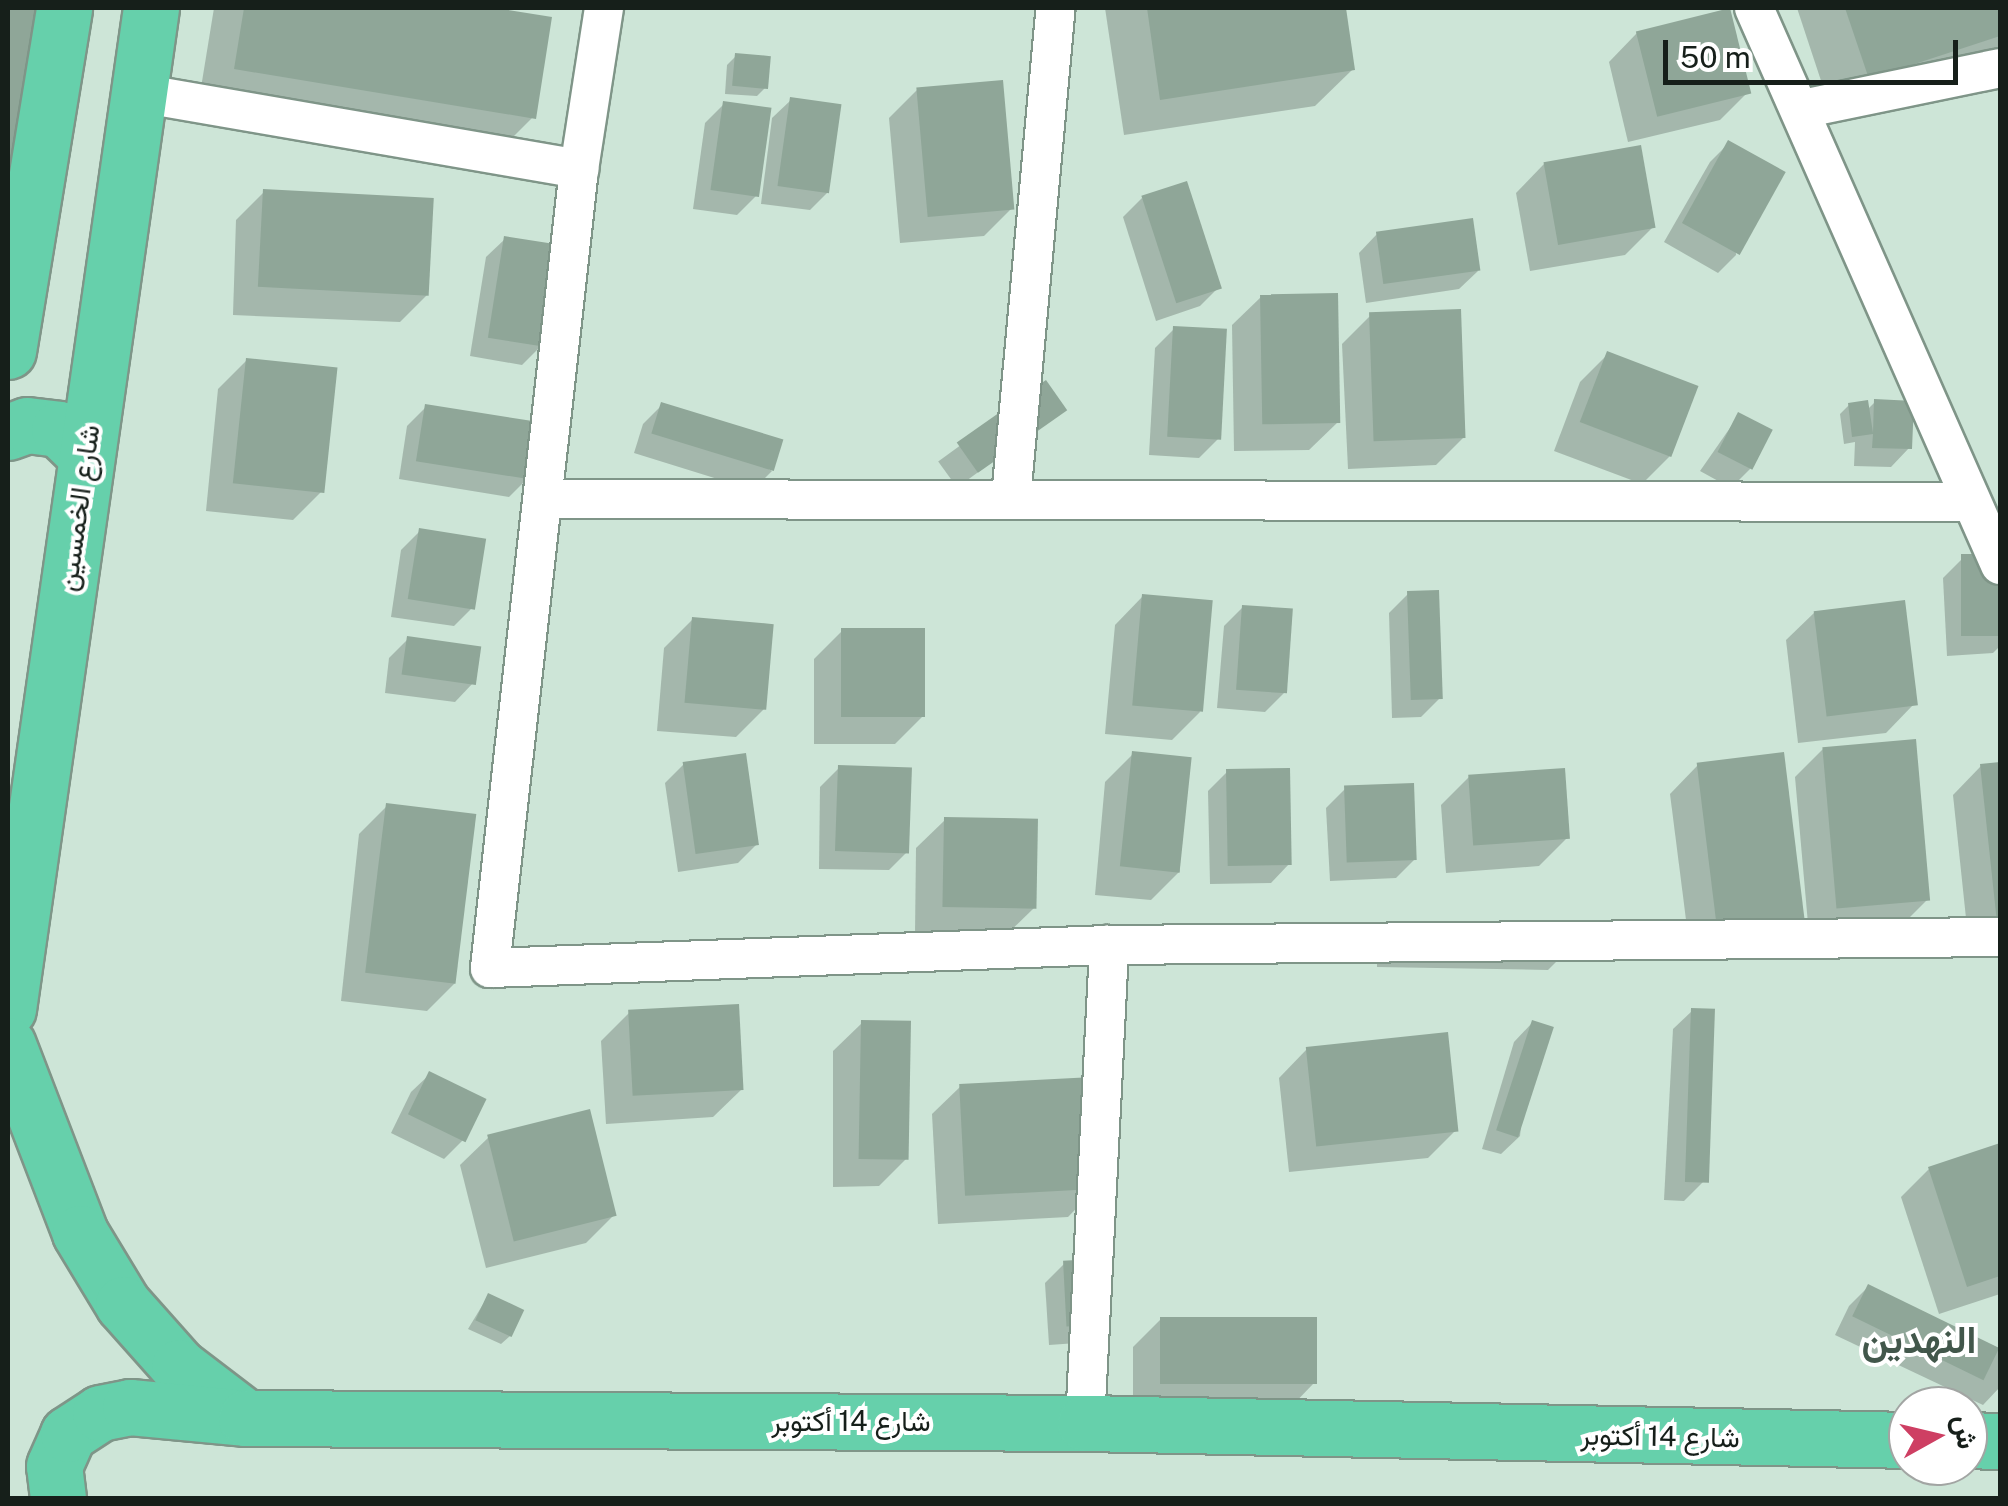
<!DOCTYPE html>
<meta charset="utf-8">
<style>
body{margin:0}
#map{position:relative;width:2008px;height:1506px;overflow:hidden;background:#cde5d7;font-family:"Public Sans",Vazirmatn,sans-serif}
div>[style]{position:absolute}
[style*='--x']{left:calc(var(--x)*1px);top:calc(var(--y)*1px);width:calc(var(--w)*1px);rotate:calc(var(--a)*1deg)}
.shadow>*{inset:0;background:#0003;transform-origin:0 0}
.building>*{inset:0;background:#8fa698;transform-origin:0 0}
.roads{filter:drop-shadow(2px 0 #7f9588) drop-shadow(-2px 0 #7f9588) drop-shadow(0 2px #7f9588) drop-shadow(0 -2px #7f9588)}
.minor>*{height:38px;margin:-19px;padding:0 19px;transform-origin:19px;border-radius:19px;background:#fff}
.primary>*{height:55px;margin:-27.5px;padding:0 27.5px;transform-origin:27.5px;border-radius:27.5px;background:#66d0ab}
span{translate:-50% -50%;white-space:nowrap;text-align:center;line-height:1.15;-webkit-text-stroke:8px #fff;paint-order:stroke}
.street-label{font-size:28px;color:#161f1a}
.district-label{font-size:38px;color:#42574b;font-weight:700}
.frame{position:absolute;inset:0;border:10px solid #161f1a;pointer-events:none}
.north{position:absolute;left:1888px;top:1386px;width:100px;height:100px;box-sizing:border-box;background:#fff;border:2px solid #a2a5a3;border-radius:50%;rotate:82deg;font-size:28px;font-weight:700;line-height:40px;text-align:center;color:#161f1a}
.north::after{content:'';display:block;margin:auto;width:35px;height:45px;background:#ce3f63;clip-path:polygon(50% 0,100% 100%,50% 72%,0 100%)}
.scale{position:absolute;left:1663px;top:40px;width:295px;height:45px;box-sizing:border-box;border:5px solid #161f1a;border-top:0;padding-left:12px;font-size:30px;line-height:35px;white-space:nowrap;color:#161f1a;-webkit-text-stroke:8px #fff;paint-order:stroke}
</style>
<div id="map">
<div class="shadow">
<i style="clip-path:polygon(8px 8px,46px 8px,8px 216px)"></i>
<i style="clip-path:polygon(214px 8px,479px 8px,549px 19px,533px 117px,496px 154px,198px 106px)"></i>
<i style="clip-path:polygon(1105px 8px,1343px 8px,1352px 70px,1315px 106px,1124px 135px)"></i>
<i style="clip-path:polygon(1797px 8px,2000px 8px,2000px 59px,1832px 114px)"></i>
<i style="clip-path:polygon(1637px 33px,1748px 92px,1720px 120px,1628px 142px,1609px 62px)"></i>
<i style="clip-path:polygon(736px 56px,766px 87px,757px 96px,725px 94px,727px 65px)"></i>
<i style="clip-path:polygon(917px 90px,1012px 208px,984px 236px,900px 243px,889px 118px)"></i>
<i style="clip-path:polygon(791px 100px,829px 191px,810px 210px,761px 204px,772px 118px)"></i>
<i style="clip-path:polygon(724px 104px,756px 196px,737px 215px,693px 209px,705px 123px)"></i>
<i style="clip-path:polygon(1729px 143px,1736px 255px,1718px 273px,1664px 242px,1710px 162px)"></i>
<i style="clip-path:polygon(1544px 164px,1653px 227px,1625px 255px,1530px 271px,1516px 193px)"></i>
<i style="clip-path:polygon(264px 192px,428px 294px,400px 322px,233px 315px,236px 220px)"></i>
<i style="clip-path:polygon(1142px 198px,1219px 287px,1200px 306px,1156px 321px,1123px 217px)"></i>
<i style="clip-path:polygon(1377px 234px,1478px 271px,1459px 289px,1366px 303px,1359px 253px)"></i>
<i style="clip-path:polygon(505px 239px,541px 346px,522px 365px,470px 356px,486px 257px)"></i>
<i style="clip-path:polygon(1261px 297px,1338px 422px,1309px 450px,1234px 451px,1232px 325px)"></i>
<i style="clip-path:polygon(1370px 316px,1464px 437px,1436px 465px,1348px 469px,1342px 344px)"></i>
<i style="clip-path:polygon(1174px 329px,1218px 439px,1199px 458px,1149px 455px,1155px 348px)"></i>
<i style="clip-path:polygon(1608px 354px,1670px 456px,1642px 484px,1554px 451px,1580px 382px)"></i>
<i style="clip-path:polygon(246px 361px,321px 492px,293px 520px,206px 511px,218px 389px)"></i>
<i style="left:1045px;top:384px;width:32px;height:132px;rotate:54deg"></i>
<i style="clip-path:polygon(1875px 402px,1909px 448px,1891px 467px,1854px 466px,1855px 442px,1844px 444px,1840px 414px,1849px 405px,1867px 410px)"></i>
<i style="clip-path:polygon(662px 405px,772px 471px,753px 490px,634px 453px,643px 424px)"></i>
<i style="clip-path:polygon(426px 407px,528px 478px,509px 497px,399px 479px,407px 426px)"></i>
<i style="clip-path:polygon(1739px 415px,1750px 469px,1731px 488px,1700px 471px)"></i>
<i style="clip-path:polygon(420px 531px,473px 607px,454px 626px,391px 617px,401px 550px)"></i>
<i style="clip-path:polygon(2000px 556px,2000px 646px,1993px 653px,1947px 656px,1943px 578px,1962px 559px)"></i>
<i style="clip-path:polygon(1408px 594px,1440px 698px,1421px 717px,1392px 718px,1389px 613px)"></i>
<i style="clip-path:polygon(1143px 596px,1200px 712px,1172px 740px,1105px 734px,1115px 625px)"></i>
<i style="clip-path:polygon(1243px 607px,1284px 693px,1265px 712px,1217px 708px,1224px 626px)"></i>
<i style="clip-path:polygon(1815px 612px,1914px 704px,1886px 733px,1798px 743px,1786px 640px)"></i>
<i style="clip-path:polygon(693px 619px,764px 709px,736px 737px,657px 731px,664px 648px)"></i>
<i style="clip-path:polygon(842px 631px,923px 716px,895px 744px,814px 744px,814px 659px)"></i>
<i style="clip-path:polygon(408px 639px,473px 683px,455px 702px,385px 693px,389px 658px)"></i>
<i style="clip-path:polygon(1823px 749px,1928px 899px,1900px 927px,1809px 935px,1795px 777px)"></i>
<i style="clip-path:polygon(1133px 754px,1180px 871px,1151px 900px,1095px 895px,1105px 782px)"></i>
<i style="clip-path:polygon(684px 764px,757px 844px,738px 863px,678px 872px,665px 783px)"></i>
<i style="clip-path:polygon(2000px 764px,2000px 952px,1970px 956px,1953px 795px,1981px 766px)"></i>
<i style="clip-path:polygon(1698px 765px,1774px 949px,1691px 959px,1670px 794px)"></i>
<i style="clip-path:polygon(839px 768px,907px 852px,889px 870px,819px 869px,820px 787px)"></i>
<i style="clip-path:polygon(1227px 772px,1289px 864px,1271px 883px,1210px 884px,1208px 791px)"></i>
<i style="clip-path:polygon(1469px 777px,1567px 838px,1539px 866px,1446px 873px,1441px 805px)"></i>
<i style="clip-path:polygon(1345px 789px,1415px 859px,1396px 878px,1330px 881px,1326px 808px)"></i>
<i style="clip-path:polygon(387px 806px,455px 983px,427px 1011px,341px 1001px,359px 834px)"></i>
<i style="clip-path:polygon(945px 820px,1034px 908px,1005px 936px,915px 934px,916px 848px)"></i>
<i style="clip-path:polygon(1377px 943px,1566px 952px,1548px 970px,1377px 967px)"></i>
<i style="clip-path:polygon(1692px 1011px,1703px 1182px,1684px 1201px,1664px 1200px,1673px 1029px)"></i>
<i style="clip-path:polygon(629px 1013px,742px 1089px,713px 1117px,606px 1124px,601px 1041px)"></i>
<i style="clip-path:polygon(862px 1023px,907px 1158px,879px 1186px,833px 1187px,833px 1051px)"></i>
<i style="clip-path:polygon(1532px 1023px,1520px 1136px,1501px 1154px,1482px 1149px,1514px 1042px)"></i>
<i style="clip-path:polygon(1307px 1049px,1456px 1130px,1428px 1158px,1289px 1172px,1279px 1078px)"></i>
<i style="clip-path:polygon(430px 1074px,463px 1140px,444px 1159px,391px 1133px,411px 1092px)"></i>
<i style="clip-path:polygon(961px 1086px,1096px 1188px,1068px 1217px,938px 1224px,932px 1114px)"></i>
<i style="clip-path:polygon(489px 1137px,614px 1215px,586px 1243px,486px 1268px,460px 1165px)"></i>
<i style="clip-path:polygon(2000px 1146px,2000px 1294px,1939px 1314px,1901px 1197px,1929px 1169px)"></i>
<i style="clip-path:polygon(1064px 1264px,1077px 1343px,1049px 1345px,1045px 1283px)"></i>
<i style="clip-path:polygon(1868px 1287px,2000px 1349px,2000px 1387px,1983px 1405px,1835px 1335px,1849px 1306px)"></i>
<i style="clip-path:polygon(488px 1296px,510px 1336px,501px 1344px,468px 1329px)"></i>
<i style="clip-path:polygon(1161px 1319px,1314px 1383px,1286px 1412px,1133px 1411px,1133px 1347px)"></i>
</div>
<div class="building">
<i style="clip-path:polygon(8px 8px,49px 8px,8px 214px)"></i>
<i style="clip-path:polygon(244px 8px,495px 8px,552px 17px,536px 119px,234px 69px)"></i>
<i style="clip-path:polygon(1147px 8px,1346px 8px,1355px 70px,1160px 100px)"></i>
<i style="left:1730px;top:8px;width:88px;height:97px;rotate:76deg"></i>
<i style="clip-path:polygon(1845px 8px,2000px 8px,2000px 36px,1869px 79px)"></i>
<i style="left:735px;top:53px;width:36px;height:33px;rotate:5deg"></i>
<i style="left:1003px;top:80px;width:130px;height:87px;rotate:85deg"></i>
<i style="left:790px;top:97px;width:52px;height:90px;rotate:8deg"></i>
<i style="left:723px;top:101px;width:49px;height:90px;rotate:8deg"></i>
<i style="left:1728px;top:140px;width:66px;height:95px;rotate:29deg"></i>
<i style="left:1641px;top:145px;width:84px;height:99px;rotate:80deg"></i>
<i style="left:1187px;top:181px;width:113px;height:48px;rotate:72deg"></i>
<i style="left:263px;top:189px;width:171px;height:98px;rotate:3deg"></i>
<i style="left:1473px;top:218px;width:53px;height:98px;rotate:82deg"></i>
<i style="left:504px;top:236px;width:56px;height:103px;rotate:9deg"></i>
<i style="left:1338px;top:293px;width:130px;height:78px;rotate:89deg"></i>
<i style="left:1461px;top:309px;width:129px;height:92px;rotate:88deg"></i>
<i style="left:1173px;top:326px;width:54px;height:111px;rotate:3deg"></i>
<i style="left:1607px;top:351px;width:98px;height:76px;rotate:21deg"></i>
<i style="left:246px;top:358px;width:92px;height:126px;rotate:6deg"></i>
<i style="left:1046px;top:380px;width:37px;height:109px;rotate:55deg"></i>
<i style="clip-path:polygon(1874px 399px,1914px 401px,1912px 449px,1872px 448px,1873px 434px,1852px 437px,1848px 403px,1868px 400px,1873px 433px)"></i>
<i style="left:661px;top:402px;width:128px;height:33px;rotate:17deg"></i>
<i style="left:425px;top:404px;width:117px;height:58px;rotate:9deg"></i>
<i style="left:1738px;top:412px;width:39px;height:45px;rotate:27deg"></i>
<i style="left:419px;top:528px;width:68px;height:72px;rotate:9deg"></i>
<i style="left:2000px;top:554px;width:82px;height:39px;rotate:90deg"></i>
<i style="left:1439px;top:590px;width:109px;height:32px;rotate:88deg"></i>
<i style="left:1142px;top:594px;width:71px;height:112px;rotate:5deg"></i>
<i style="left:1905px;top:600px;width:106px;height:92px;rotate:83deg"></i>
<i style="left:1242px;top:605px;width:51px;height:85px;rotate:4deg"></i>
<i style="left:692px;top:617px;width:82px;height:86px;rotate:5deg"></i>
<i style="left:841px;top:628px;width:84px;height:89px"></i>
<i style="left:407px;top:636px;width:75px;height:39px;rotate:8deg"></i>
<i style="left:1916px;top:739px;width:162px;height:94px;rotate:85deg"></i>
<i style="left:1132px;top:751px;width:60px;height:116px;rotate:6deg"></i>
<i style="left:1784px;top:752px;width:171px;height:88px;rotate:83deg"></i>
<i style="left:746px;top:753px;width:93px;height:64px;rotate:82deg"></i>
<i style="clip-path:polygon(2000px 762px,2000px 931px,1998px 932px,1980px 764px)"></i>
<i style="left:838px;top:765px;width:74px;height:86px;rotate:2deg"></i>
<i style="left:1290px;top:768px;width:97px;height:64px;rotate:89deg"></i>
<i style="left:1565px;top:768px;width:71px;height:97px;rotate:86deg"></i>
<i style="left:1414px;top:783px;width:77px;height:70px;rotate:88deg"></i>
<i style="left:386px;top:803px;width:91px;height:171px;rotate:7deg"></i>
<i style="left:944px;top:817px;width:94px;height:90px;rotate:1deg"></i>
<i style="left:739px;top:1004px;width:86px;height:111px;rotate:87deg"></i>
<i style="left:1691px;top:1008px;width:24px;height:174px;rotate:2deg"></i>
<i style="left:861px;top:1020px;width:50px;height:139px;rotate:1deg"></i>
<i style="left:1532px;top:1020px;width:23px;height:116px;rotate:18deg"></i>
<i style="left:1448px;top:1032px;width:100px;height:143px;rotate:84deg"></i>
<i style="left:429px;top:1071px;width:64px;height:48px;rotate:26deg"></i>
<i style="left:1093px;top:1077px;width:112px;height:134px;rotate:87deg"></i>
<i style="left:590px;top:1109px;width:110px;height:106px;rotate:76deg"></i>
<i style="clip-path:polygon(2000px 1143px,2000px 1276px,1967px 1287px,1928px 1167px)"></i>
<i style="left:1095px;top:1259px;width:66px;height:32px;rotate:87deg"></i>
<i style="left:1868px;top:1284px;width:146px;height:36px;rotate:26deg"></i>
<i style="left:488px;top:1293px;width:40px;height:30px;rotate:25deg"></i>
<i style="left:1160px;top:1317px;width:157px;height:67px"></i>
</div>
<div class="roads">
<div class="minor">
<i style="--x:604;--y:8;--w:163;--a:98.8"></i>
<i style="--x:579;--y:169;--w:804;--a:96.36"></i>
<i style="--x:490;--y:968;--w:619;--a:-2.13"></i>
<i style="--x:1109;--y:945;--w:891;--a:-0.51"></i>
<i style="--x:1754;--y:8;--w:609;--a:66.17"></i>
<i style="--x:139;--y:93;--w:447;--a:9.8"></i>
<i style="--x:1802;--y:109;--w:202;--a:-11.7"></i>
<i style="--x:1011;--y:498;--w:492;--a:-84.8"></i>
<i style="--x:544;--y:499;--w:1425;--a:0.12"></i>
<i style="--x:1085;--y:1423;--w:479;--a:-87.1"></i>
</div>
<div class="primary">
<i style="--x:8;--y:351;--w:348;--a:-80.7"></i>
<i style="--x:8;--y:432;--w:20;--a:-20"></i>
<i style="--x:27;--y:425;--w:32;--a:7"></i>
<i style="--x:59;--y:429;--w:37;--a:44"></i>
<i style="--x:8;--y:1009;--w:1011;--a:-81.87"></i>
<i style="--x:8;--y:1045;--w:201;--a:69"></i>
<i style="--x:80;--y:1233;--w:83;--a:58.8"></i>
<i style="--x:123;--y:1304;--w:84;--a:48.4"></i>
<i style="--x:179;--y:1367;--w:84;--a:37.3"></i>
<i style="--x:1968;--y:1440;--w:32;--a:2"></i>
<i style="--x:58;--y:1498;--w:32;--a:-97"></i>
<i style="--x:54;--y:1466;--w:35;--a:-66"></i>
<i style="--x:68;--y:1434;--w:38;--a:-33"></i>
<i style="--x:100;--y:1413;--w:31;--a:-11"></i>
<i style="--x:130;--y:1407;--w:117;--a:5.4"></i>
<i style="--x:246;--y:1418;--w:839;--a:0.34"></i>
<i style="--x:1085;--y:1423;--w:823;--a:1.18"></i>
</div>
</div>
<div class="street-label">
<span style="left:78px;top:508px;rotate:-82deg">شارع الخمسين</span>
<span style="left:851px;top:1421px">شارع 14 أكتوبر</span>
<span style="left:1660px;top:1436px;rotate:1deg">شارع 14 أكتوبر</span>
</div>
<div class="district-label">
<span style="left:1919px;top:1340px">النهدين</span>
</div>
<div class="frame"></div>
<div class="north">ش</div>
<div class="scale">50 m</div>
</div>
